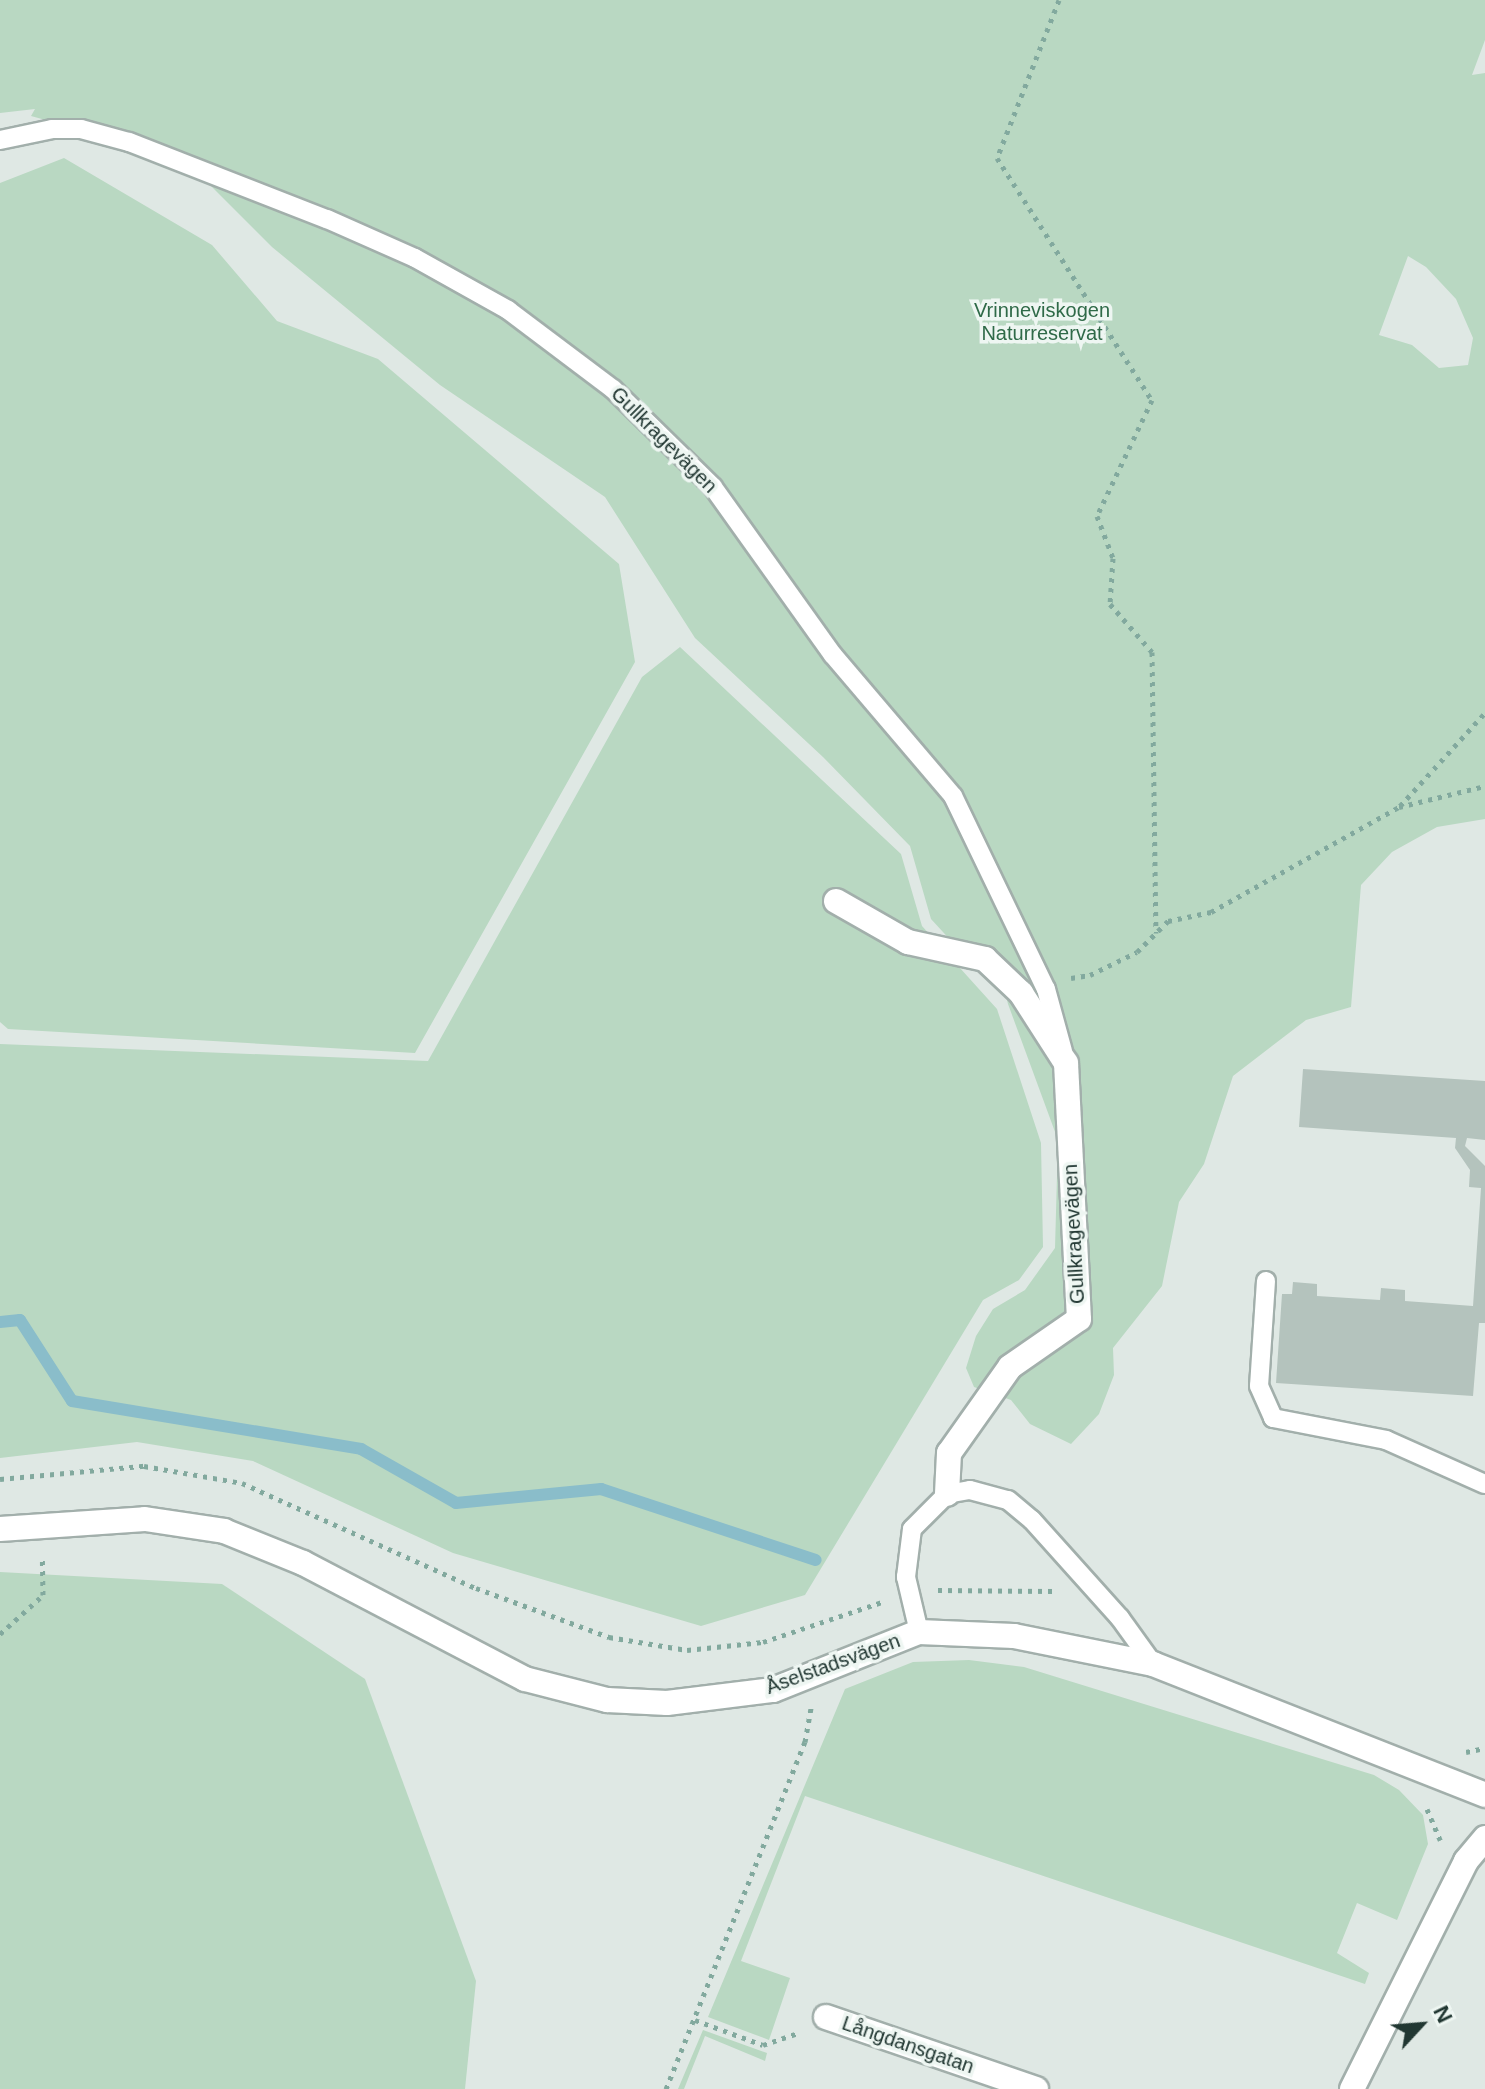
<!DOCTYPE html>
<meta charset="utf-8">
<style>
body{margin:0}
#map{position:relative;width:1485px;height:2089px;overflow:hidden;background:#dfe8e4;font-family:Arial,sans-serif}
div>[style]{position:absolute}
[style*='--x']{left:calc(var(--x)*1px);top:calc(var(--y)*1px);width:calc(var(--w)*1px);rotate:calc(var(--a)*1deg)}
.green>*{inset:0;background:#b9d8c2}
.stream>*{height:12px;margin:-6px;padding:0 6px;transform-origin:6px;border-radius:6px;background:#8abdca}
.building>*{inset:0;background:#b4c3bd}
.path>*{height:5px;margin-top:-2.5px;transform-origin:0;background:repeating-linear-gradient(90deg,#82a99e 0 4px,transparent 0 10px)}
.roads{filter:drop-shadow(2px 0 #a2afab) drop-shadow(-2px 0 #a2afab) drop-shadow(0 2px #a2afab) drop-shadow(0 -2px #a2afab)}
.service>*{height:18px;margin:-9px;padding:0 9px;transform-origin:9px;border-radius:9px;background:#fff}
.minor>*{height:24px;margin:-12px;padding:0 12px;transform-origin:12px;border-radius:12px;background:#fff}
.tertiary>*{height:24px;margin:-12px;padding:0 12px;transform-origin:12px;border-radius:12px;background:#fff}
span{translate:-50% -50%;white-space:nowrap;text-align:center;line-height:1.15;-webkit-text-stroke:7px #eef6f2;paint-order:stroke}
.park-label{font-size:20px;color:#2f6a48}
.street-label{font-size:20px;color:#213732}
.north{position:absolute;left:1381px;top:1985px;width:80px;height:80px;-webkit-text-stroke:6px #eef6f2;paint-order:stroke;rotate:64deg;font-size:22px;font-weight:700;line-height:32px;text-align:center;color:#213732}
.north::after{content:'';display:block;margin:auto;width:28px;height:36px;background:#213732;clip-path:polygon(50% 0,100% 100%,50% 72%,0 100%)}
</style>
<div id="map">
<div class="green">
<i style="clip-path:polygon(evenodd,0 0,1485px 0,1485px 40px,1472px 75px,1485px 73px,1485px 819px,1437px 827px,1392px 852px,1361px 885px,1351px 1007px,1306px 1020px,1233px 1076px,1204px 1164px,1179px 1202px,1162px 1286px,1113px 1348px,1114px 1375px,1099px 1414px,1071px 1444px,1030px 1424px,1011px 1400px,974px 1387px,966px 1368px,976px 1336px,993px 1309px,1025px 1290px,1055px 1248px,1058px 1140px,1008px 1004px,996px 955px,954px 944px,931px 919px,910px 846px,823px 757px,695px 638px,605px 497px,440px 385px,272px 247px,183px 158px,31px 116px,35px 109px,0 113px,0 0,1408px 256px,1426px 267px,1456px 299px,1473px 338px,1468px 365px,1439px 368px,1412px 345px,1379px 335px,1408px 256px)"></i>
<i style="clip-path:polygon(64px 158px,212px 245px,277px 321px,378px 359px,619px 564px,635px 662px,415px 1053px,8px 1029px,0 1022px,0 183px)"></i>
<i style="clip-path:polygon(680px 647px,901px 854px,922px 926px,997px 1009px,1041px 1143px,1043px 1247px,1019px 1280px,983px 1300px,805px 1595px,701px 1626px,453px 1553px,253px 1461px,137px 1442px,0 1458px,0 1044px,428px 1061px,642px 677px)"></i>
<i style="clip-path:polygon(0 1572px,222px 1584px,365px 1679px,476px 1981px,465px 2089px,0 2089px)"></i>
<i style="clip-path:polygon(969px 1660px,1024px 1667px,1374px 1775px,1399px 1790px,1423px 1815px,1428px 1844px,1397px 1920px,1357px 1903px,1337px 1953px,1369px 1973px,1365px 1984px,805px 1796px,741px 1961px,790px 1978px,769px 2040px,708px 2017px,845px 1689px,913px 1662px)"></i>
<i style="clip-path:polygon(703px 2030px,767px 2053px,765px 2061px,705px 2036px,684px 2089px,678px 2089px)"></i>
</div>
<div class="stream">
<i style="--x:0;--y:1322;--w:20;--a:-6"></i>
<i style="--x:20;--y:1320;--w:96;--a:57.3"></i>
<i style="--x:72;--y:1401;--w:293;--a:9.4"></i>
<i style="--x:361;--y:1449;--w:109;--a:29.6"></i>
<i style="--x:456;--y:1503;--w:146;--a:-5.5"></i>
<i style="--x:601;--y:1489;--w:226;--a:18.3"></i>
</div>
<div class="building">
<i style="clip-path:polygon(1303px 1069px,1485px 1081px,1485px 1140px,1467px 1138px,1465px 1146px,1485px 1166px,1485px 1323px,1479px 1323px,1473px 1396px,1276px 1383px,1282px 1294px,1292px 1294px,1293px 1282px,1317px 1284px,1317px 1296px,1380px 1300px,1381px 1288px,1405px 1290px,1405px 1301px,1473px 1306px,1481px 1188px,1469px 1187px,1470px 1170px,1455px 1148px,1456px 1138px,1299px 1127px)"></i>
</div>
<div class="path">
<i style="--x:1059;--y:0;--w:170;--a:111.4"></i>
<i style="--x:997;--y:158;--w:287;--a:57.4"></i>
<i style="--x:1152;--y:400;--w:128;--a:115.4"></i>
<i style="--x:1097;--y:516;--w:45;--a:69.1"></i>
<i style="--x:1113;--y:558;--w:46;--a:93.7"></i>
<i style="--x:1110;--y:604;--w:64;--a:48.8"></i>
<i style="--x:1152;--y:652;--w:281;--a:89.2"></i>
<i style="--x:1400;--y:806;--w:126;--a:-47.6"></i>
<i style="--x:1071;--y:978;--w:19;--a:-9"></i>
<i style="--x:1090;--y:975;--w:52;--a:-26.1"></i>
<i style="--x:1137;--y:952;--w:44;--a:-45"></i>
<i style="--x:1168;--y:921;--w:44;--a:-11.8"></i>
<i style="--x:1211;--y:912;--w:215;--a:-29.2"></i>
<i style="--x:1399;--y:807;--w:89;--a:-13.7"></i>
<i style="--x:0;--y:1479;--w:145;--a:-5.2"></i>
<i style="--x:144;--y:1466;--w:99;--a:9.8"></i>
<i style="--x:242;--y:1483;--w:256;--a:24.2"></i>
<i style="--x:476;--y:1588;--w:142;--a:20.2"></i>
<i style="--x:609;--y:1637;--w:79;--a:9.5"></i>
<i style="--x:687;--y:1650;--w:76;--a:-6"></i>
<i style="--x:763;--y:1642;--w:126;--a:-18.6"></i>
<i style="--x:938;--y:1590;--w:118;--a:0.5"></i>
<i style="--x:0;--y:1634;--w:58;--a:-42.2"></i>
<i style="--x:43;--y:1595;--w:39;--a:-91"></i>
<i style="--x:1466;--y:1752;--w:19;--a:-12"></i>
<i style="--x:1427;--y:1809;--w:34;--a:67"></i>
<i style="--x:695;--y:2020;--w:72;--a:20.2"></i>
<i style="--x:763;--y:2045;--w:36;--a:-19"></i>
<i style="--x:666;--y:2089;--w:374;--a:-68.2"></i>
<i style="--x:805;--y:1742;--w:35;--a:-80"></i>
</div>
<div class="roads">
<div class="service">
<i style="--x:0;--y:140;--w:53;--a:-11.9"></i>
<i style="--x:52;--y:129;--w:29;--a:0"></i>
<i style="--x:81;--y:129;--w:50;--a:15.2"></i>
<i style="--x:129;--y:142;--w:212;--a:21.3"></i>
<i style="--x:327;--y:219;--w:96;--a:23.9"></i>
<i style="--x:415;--y:258;--w:107;--a:29.2"></i>
<i style="--x:508;--y:310;--w:131;--a:37"></i>
<i style="--x:613;--y:389;--w:140;--a:44.4"></i>
<i style="--x:713;--y:487;--w:206;--a:54.5"></i>
<i style="--x:833;--y:655;--w:185;--a:49.6"></i>
<i style="--x:953;--y:796;--w:214;--a:64.3"></i>
<i style="--x:1046;--y:989;--w:64;--a:74.7"></i>
<i style="--x:1266;--y:1281;--w:105;--a:93.8"></i>
<i style="--x:1259;--y:1386;--w:35;--a:66"></i>
<i style="--x:1273;--y:1418;--w:115;--a:11"></i>
<i style="--x:1386;--y:1440;--w:108;--a:24"></i>
<i style="--x:919;--y:1632;--w:57;--a:-103.3"></i>
<i style="--x:906;--y:1577;--w:48;--a:-82.9"></i>
<i style="--x:912;--y:1529;--w:49;--a:-45"></i>
<i style="--x:947;--y:1494;--w:23;--a:-10"></i>
<i style="--x:970;--y:1490;--w:39;--a:15"></i>
<i style="--x:1008;--y:1500;--w:31;--a:40"></i>
<i style="--x:1032;--y:1520;--w:132;--a:48.1"></i>
<i style="--x:1120;--y:1618;--w:57;--a:54.3"></i>
</div>
<div class="minor">
<i style="--x:836;--y:901;--w:83;--a:29.7"></i>
<i style="--x:908;--y:942;--w:79;--a:12.4"></i>
<i style="--x:985;--y:959;--w:50;--a:43.4"></i>
<i style="--x:1021;--y:993;--w:83;--a:57.3"></i>
<i style="--x:1066;--y:1063;--w:256;--a:87.1"></i>
<i style="--x:1079;--y:1319;--w:84;--a:145.2"></i>
<i style="--x:1010;--y:1367;--w:105;--a:125.3"></i>
<i style="--x:949;--y:1453;--w:41;--a:92.8"></i>
<i style="--x:826;--y:2017;--w:222;--a:18.9"></i>
<i style="--x:1352;--y:2089;--w:255;--a:-63.4"></i>
<i style="--x:1466;--y:1861;--w:30;--a:-50"></i>
</div>
<div class="tertiary">
<i style="--x:0;--y:1529;--w:145;--a:-3.9"></i>
<i style="--x:145;--y:1519;--w:80;--a:8.6"></i>
<i style="--x:224;--y:1531;--w:85;--a:22.1"></i>
<i style="--x:303;--y:1563;--w:250;--a:27.6"></i>
<i style="--x:525;--y:1679;--w:85;--a:14.4"></i>
<i style="--x:607;--y:1700;--w:60;--a:2.9"></i>
<i style="--x:667;--y:1703;--w:107;--a:-7"></i>
<i style="--x:773;--y:1690;--w:157;--a:-21.7"></i>
<i style="--x:919;--y:1632;--w:95;--a:2.4"></i>
<i style="--x:1014;--y:1636;--w:142;--a:11.4"></i>
<i style="--x:1153;--y:1664;--w:357;--a:21.5"></i>
</div>
</div>
<div class="park-label">
<span style="left:1042px;top:322px">Vrinneviskogen<br>Naturreservat</span>
</div>
<div class="street-label">
<span style="left:664px;top:440px;rotate:45deg">Gullkragevägen</span>
<span style="left:1074px;top:1234px;rotate:-93deg">Gullkragevägen</span>
<span style="left:833px;top:1664px;rotate:-20deg">Åselstadsvägen</span>
<span style="left:908px;top:2045px;rotate:19deg">Långdansgatan</span>
</div>
<div class="north">N</div>
</div>
